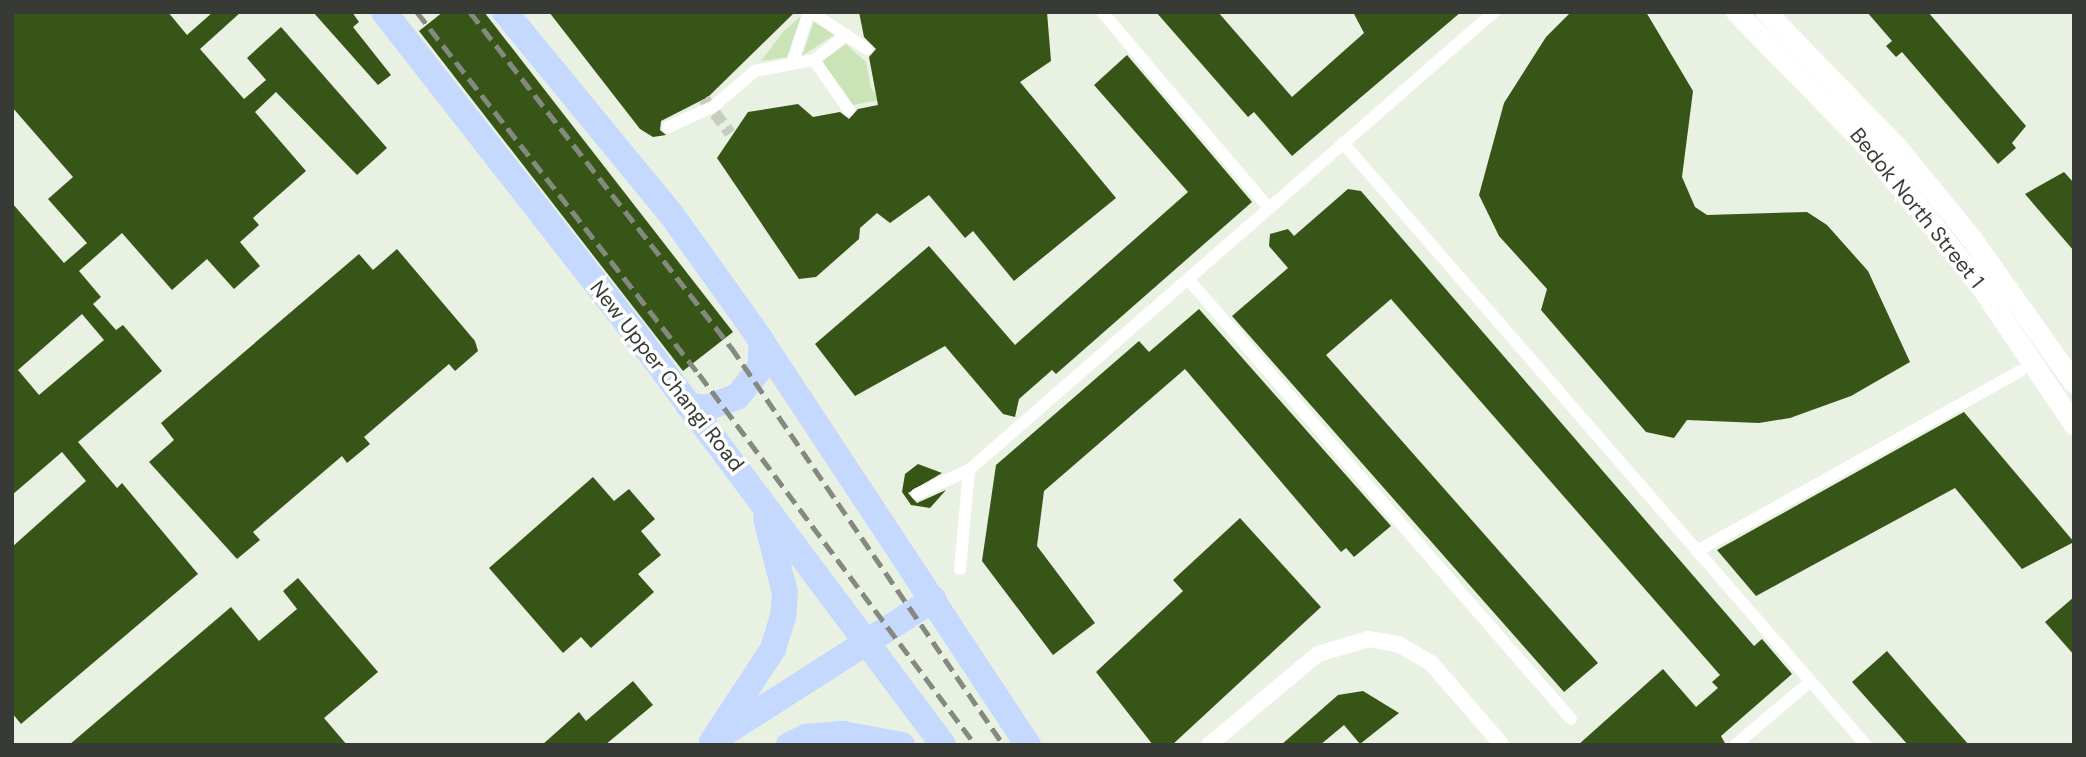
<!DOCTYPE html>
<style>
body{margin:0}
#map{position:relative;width:2086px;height:757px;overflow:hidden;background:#e8f1e2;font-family:"DM Sans",sans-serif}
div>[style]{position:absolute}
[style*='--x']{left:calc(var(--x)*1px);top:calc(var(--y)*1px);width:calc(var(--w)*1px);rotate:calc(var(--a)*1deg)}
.green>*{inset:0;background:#cbe4b7}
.building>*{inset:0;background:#385518}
.pedestrian-tunnel>*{height:12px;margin-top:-6px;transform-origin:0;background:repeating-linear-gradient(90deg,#c5cdbf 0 12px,transparent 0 18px)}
.pedestrian>*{height:12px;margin:-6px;padding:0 6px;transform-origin:6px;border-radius:6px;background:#fff}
.minor>*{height:16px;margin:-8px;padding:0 8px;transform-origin:8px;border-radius:8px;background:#fff}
.tertiary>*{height:21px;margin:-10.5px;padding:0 10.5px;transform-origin:10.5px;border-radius:10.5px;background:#fff}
.primary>*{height:26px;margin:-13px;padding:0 13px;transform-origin:13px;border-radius:13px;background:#c5d8fd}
.rail>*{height:5px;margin-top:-2.5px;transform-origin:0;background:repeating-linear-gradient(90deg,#848a80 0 14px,transparent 0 21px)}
span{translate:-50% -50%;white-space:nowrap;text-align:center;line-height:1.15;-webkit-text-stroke:7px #fff;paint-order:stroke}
.street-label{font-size:21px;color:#383b35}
.frame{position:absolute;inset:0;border:14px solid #383b35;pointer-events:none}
</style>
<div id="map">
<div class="green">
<i style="clip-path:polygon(801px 16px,787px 57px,761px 61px,783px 32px)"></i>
<i style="clip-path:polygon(814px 21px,834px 35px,802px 56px)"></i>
<i style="clip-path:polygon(846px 44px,866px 62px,871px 88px,880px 100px,853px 105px,822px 61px)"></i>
</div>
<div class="building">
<i style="clip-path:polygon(evenodd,12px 12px,168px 12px,187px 35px,213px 12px,241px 12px,200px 49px,244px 99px,266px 80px,247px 58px,281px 27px,387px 148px,357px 175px,276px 92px,255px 112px,306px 171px,253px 218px,259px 225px,240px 242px,260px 266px,234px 289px,207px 259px,172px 290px,122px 233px,79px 271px,101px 297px,93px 304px,116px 330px,123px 325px,162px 371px,78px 442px,117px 488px,122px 483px,198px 574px,21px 724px,12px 713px,12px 547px,86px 481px,62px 452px,12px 495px,12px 203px,64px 263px,87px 243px,48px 199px,73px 177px,12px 107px,12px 12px,82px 314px,104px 340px,39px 395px,18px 370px,82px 314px)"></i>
<i style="clip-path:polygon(313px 12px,352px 12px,359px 22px,353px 27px,391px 75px,378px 85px)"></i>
<i style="clip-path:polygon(443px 12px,484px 12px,733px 332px,683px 371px,419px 31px)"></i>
<i style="clip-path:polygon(549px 12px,795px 12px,708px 97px,661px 121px,660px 130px,666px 135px,653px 137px,640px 129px)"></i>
<i style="clip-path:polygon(859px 12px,1047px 12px,1051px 61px,1020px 82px,1116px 198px,1014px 281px,973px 231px,965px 238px,929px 195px,890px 223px,877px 213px,860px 228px,859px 239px,816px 277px,799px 279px,717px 158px,748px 112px,798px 104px,813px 117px,840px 112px,849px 119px,858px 109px,878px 105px,869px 57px,876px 49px,864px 37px)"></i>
<i style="clip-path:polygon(1156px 12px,1218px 12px,1292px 97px,1364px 33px,1353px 12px,1461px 12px,1292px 156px,1254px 112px,1248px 117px)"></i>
<i style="clip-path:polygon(1571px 12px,1646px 12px,1693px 91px,1682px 177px,1695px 207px,1707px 215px,1807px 212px,1827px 225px,1868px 271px,1910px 362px,1851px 396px,1790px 418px,1759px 423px,1687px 420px,1674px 438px,1646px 432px,1541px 310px,1547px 289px,1499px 236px,1479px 195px,1504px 103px,1546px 37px)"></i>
<i style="clip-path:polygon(1867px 12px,1928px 12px,2026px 126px,2012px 143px,2016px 148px,1998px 164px,1902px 52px,1896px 57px,1886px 46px,1892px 41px)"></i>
<i style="clip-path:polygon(1127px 55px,1252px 202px,1056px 374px,1052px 370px,1019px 399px,1015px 417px,1003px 414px,945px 346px,855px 396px,815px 344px,929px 246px,1015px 345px,1188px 192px,1094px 85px)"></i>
<i style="clip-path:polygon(2064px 172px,2074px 183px,2074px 251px,2025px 194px)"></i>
<i style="clip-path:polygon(1348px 189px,1361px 191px,1754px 646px,1762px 639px,1792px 674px,1721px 736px,1726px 745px,1578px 745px,1663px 669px,1696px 707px,1718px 688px,1712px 682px,1720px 675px,1391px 299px,1326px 355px,1598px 663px,1564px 692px,1232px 316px,1288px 268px,1269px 246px,1270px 234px,1288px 229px,1294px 236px)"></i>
<i style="clip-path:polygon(397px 249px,475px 341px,478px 351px,455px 371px,449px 364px,364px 437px,370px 444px,347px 463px,342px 456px,253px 532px,260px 540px,237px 559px,149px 462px,174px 440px,161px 423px,359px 254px,373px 270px)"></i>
<i style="clip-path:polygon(1199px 309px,1391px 526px,1354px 557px,1346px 548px,1341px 552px,1185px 369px,1044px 491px,1037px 546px,1095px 623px,1053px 655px,982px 561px,996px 465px,1139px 341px,1149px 352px)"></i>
<i style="clip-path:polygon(1964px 412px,2074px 542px,2022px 569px,1955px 488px,1756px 596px,1717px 550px)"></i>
<i style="clip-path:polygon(918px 464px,942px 473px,908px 493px,917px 503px,946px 490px,930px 508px,911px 505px,902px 492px,905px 474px)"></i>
<i style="clip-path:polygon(593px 477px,614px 501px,629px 489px,655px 519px,641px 531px,661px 555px,638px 574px,654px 592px,591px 648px,581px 637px,563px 653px,489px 568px)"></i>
<i style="clip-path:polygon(1240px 518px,1321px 607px,1172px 745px,1153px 745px,1096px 672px,1183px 591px,1173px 580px)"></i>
<i style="clip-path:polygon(298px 578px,378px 672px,324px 718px,347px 745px,69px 745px,231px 607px,259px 641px,297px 609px,283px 591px)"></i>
<i style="clip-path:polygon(2074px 597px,2074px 655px,2045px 622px)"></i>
<i style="clip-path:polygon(1887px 651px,1932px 703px,1969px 745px,1908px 745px,1852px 682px)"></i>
<i style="clip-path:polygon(633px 681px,653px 705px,605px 745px,542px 745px,579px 712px,586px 721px)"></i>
<i style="clip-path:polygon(1363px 691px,1399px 713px,1360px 744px,1344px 725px,1320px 745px,1281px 745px,1338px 695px)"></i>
</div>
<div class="pedestrian-tunnel">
<i style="--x:704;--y:99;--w:43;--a:52.6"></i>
</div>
<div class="pedestrian">
<i style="--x:811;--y:12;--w:67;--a:33.5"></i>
<i style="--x:1102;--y:12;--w:257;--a:49.6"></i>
<i style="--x:814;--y:60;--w:61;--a:55"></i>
<i style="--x:792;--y:64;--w:55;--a:-71.9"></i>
<i style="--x:668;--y:127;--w:51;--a:-24.5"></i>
<i style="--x:714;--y:106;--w:54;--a:-40.5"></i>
<i style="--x:755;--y:71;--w:60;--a:-10.6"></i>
<i style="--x:814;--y:60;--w:41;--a:-38"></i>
<i style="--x:1343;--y:143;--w:797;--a:49.02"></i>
<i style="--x:1188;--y:279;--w:583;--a:48.96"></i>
<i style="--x:917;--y:494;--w:57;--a:-24.8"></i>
<i style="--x:969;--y:470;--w:697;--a:-41.1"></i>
<i style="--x:1697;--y:551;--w:370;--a:-29.1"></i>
<i style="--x:960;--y:569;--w:99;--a:-84.8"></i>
<i style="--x:1735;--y:745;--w:99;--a:-40.1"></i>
</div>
<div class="minor">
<i style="--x:1209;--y:745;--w:142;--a:-39.9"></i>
<i style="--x:1318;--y:654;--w:53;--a:-16.4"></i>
<i style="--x:1369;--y:639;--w:29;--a:10"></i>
<i style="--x:1398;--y:644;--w:38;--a:30"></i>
<i style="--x:1431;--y:663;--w:108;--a:49.1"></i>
</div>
<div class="tertiary">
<i style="--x:1736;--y:12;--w:206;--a:45.6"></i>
<i style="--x:1880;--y:159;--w:156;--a:51.5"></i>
<i style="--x:1977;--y:281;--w:174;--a:56"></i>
<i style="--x:1766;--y:12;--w:187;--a:45.9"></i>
<i style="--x:1896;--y:146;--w:120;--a:50.7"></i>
<i style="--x:1972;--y:239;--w:176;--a:54.7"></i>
</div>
<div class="primary">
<i style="--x:384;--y:12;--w:422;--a:52"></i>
<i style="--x:644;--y:345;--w:499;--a:53.2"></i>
<i style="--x:505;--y:12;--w:261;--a:50.6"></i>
<i style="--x:671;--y:214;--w:139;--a:54.4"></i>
<i style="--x:752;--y:327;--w:501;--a:56.56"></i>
<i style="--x:688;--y:405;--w:18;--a:9"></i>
<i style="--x:706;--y:408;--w:33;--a:-20"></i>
<i style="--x:737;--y:397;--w:36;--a:-51"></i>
<i style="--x:760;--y:369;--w:28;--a:-86"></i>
<i style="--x:723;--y:734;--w:250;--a:-32.6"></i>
<i style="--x:712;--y:742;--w:111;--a:-56.7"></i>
<i style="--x:773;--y:649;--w:34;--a:-73"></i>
<i style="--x:783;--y:617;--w:24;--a:-85"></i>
<i style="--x:785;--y:593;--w:77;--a:-104.2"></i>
<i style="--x:789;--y:745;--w:19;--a:-25"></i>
<i style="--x:806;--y:737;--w:37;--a:-5"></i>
<i style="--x:843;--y:734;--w:60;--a:10.6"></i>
</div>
<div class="rail">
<i style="--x:417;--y:12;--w:459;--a:52.1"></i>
<i style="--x:699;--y:374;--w:463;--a:53.3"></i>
<i style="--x:470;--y:12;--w:425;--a:52.1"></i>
<i style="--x:731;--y:347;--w:483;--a:55.6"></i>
</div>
<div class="street-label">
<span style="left:1917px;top:208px;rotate:51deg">Bedok North Street 1</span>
<span style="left:667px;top:376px;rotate:52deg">New Upper Changi Road</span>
</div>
<div class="frame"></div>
</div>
